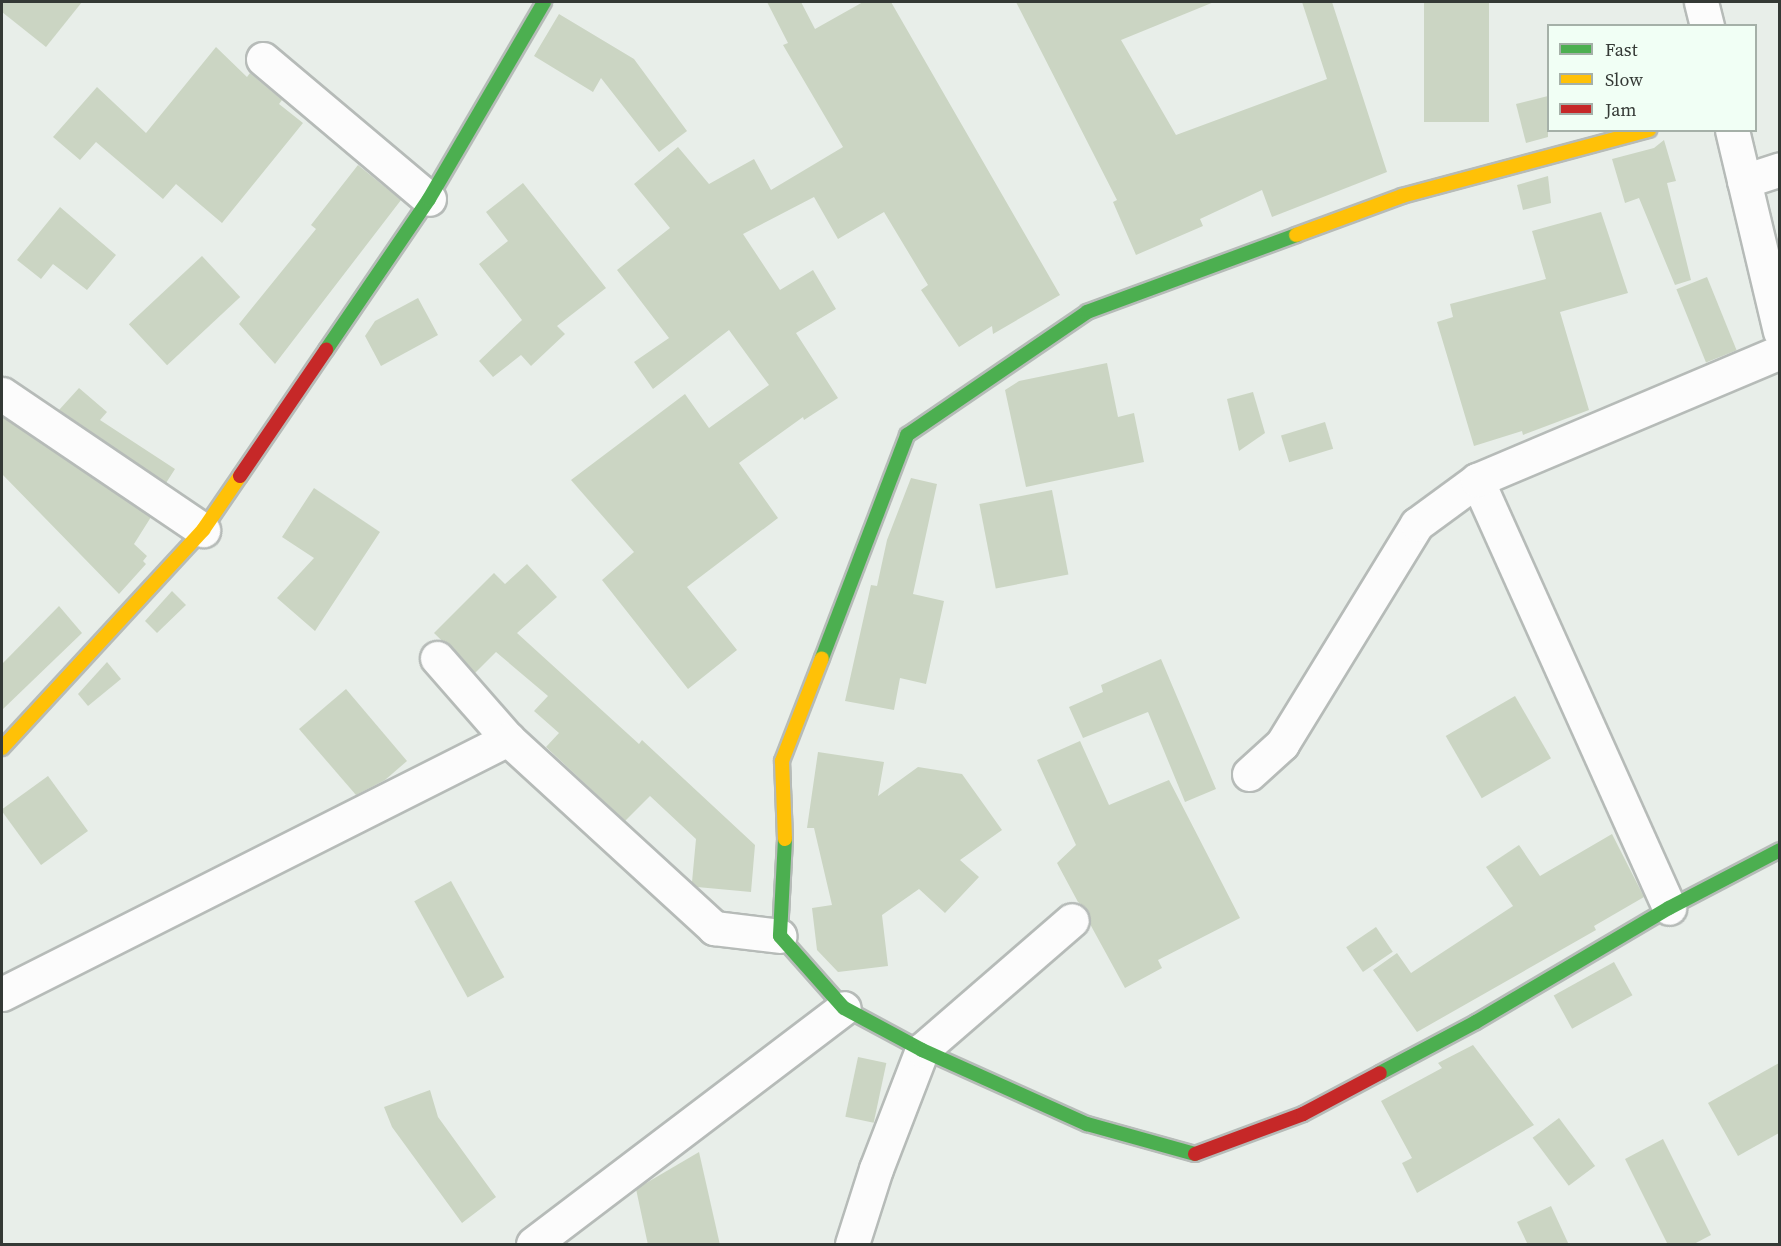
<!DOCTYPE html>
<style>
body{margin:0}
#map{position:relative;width:1781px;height:1246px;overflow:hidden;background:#e8eee9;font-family:"Source Serif 4",serif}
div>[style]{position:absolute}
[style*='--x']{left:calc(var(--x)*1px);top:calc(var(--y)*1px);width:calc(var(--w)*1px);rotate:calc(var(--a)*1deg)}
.building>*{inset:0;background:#cbd5c3;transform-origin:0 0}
.roads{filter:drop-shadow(2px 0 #b6bbb8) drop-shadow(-2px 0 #b6bbb8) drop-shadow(0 2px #b6bbb8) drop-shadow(0 -2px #b6bbb8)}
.street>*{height:33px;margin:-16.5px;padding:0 16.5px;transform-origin:16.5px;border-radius:16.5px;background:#fcfcfc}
.fast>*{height:14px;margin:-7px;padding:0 7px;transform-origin:7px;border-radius:7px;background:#4caf50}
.slow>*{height:14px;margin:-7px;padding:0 7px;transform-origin:7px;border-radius:7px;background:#ffc107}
.jam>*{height:14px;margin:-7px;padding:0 7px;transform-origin:7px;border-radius:7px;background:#c62828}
span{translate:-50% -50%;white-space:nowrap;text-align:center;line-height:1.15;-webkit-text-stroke:6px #f1fff5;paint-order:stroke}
.frame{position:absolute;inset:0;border:3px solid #343935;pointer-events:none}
.legend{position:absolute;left:1547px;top:24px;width:210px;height:108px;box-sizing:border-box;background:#f1fff5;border:2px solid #a5b0a8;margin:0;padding:8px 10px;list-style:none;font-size:18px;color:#343935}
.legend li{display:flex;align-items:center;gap:12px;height:30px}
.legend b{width:30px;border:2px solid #a5b0a8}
</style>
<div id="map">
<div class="building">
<i style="clip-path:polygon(2px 2px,82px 2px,46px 47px,2px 12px)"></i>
<i style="clip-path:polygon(767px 2px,801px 2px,815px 29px,863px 2px,891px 2px,1060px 295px,993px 334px,992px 326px,959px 347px,921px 290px,928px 285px,884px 212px,838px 239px,814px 197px,743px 234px,780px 290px,813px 270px,836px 309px,796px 333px,838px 398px,804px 420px,803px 417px,739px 463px,778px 518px,687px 587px,737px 650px,688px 689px,602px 580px,634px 552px,571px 480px,685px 394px,709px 428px,769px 385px,729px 330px,653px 389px,634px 362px,669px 338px,617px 270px,670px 228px,634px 184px,678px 147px,709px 184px,754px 159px,771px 190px,843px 147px,783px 45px,788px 43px)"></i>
<i style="clip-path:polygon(1016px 2px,1214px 2px,1121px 40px,1176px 135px,1327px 79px,1302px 2px,1332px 2px,1387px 172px,1272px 217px,1262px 190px,1200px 219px,1203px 226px,1136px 255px,1113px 202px,1117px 200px)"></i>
<i style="left:1424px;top:2px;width:65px;height:120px"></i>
<i style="clip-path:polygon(559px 14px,634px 59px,687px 131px,659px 152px,601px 78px,593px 92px,534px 56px)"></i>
<i style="clip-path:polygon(216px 47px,247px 77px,250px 73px,282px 100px,279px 104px,303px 123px,222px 223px,176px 184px,163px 199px,96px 142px,80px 160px,53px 137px,97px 87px,146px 133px)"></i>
<i style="clip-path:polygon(1548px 96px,1548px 137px,1526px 143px,1516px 104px)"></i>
<i style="clip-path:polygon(1664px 140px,1676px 181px,1667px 183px,1691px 280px,1675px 285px,1639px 198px,1625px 203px,1612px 159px,1654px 148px)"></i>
<i style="clip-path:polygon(358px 165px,401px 200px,275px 364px,239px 324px,316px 229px,311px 225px)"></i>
<i style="clip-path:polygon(1548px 176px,1551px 203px,1523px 210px,1517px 185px)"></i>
<i style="clip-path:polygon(523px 183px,606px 288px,557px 326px,565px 334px,531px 366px,521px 355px,493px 377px,479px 361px,522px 320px,479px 264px,508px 241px,486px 212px)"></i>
<i style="clip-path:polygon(60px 207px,116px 255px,87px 290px,53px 264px,41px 279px,17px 260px)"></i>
<i style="clip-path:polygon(1601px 212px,1628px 293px,1560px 312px,1589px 410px,1523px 435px,1522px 431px,1474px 446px,1437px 322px,1453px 317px,1450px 304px,1546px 279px,1532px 231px)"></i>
<i style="left:202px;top:256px;width:56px;height:100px;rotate:47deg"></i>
<i style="left:1707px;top:277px;width:79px;height:33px;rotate:68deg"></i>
<i style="clip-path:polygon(418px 298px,438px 335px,381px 366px,365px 336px,375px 321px)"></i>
<i style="clip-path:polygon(1107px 363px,1118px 417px,1134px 413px,1144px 462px,1026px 487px,1005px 390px,1019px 381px)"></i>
<i style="clip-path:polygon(79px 388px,107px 412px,100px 420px,175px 469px,166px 483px,59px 410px)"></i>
<i style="clip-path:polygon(1253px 392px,1265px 433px,1239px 451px,1227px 399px)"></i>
<i style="clip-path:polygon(2px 416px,151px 517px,134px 544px,147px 556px,143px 561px,146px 564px,119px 594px,2px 474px)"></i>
<i style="left:1325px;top:422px;width:28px;height:46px;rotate:73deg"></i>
<i style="clip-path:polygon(911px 478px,937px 484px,913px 594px,944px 601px,926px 684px,900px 678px,894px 710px,845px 701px,871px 585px,877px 586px,887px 540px)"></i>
<i style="clip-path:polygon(314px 488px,380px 532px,315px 631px,277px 598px,314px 558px,282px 537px)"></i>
<i style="left:1052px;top:490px;width:86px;height:74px;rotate:79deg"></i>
<i style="clip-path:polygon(527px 564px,557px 597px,517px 633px,639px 744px,642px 740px,755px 845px,751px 892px,697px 887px,692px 882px,696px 839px,650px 796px,625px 821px,546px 747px,559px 733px,534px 711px,548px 696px,496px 652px,475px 673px,434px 633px,494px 573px,505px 584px)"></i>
<i style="clip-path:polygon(172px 591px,186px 605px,157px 633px,145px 621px)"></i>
<i style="clip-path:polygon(59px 606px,82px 633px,2px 710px,2px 664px)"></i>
<i style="clip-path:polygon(1161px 659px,1216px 789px,1185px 802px,1148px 712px,1083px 738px,1069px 707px,1103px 692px,1101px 685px)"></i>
<i style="clip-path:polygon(107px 662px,121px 679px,88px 706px,78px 694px)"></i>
<i style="clip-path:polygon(346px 689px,407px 761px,385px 780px,356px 795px,299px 729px)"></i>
<i style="left:1515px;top:696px;width:72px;height:80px;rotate:60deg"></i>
<i style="clip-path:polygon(1080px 741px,1109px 805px,1169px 780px,1240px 918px,1158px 960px,1162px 968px,1125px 988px,1090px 924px,1086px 908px,1078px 902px,1057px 863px,1076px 845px,1037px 760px)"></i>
<i style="clip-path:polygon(818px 752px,884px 762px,878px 796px,918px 767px,962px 774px,1002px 830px,960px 860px,979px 877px,945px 913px,919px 889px,882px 915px,888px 966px,838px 972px,817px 950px,812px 908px,832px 905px,814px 828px,807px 828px)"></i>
<i style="left:48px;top:776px;width:68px;height:58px;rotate:54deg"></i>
<i style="clip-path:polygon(1612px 834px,1644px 897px,1594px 926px,1596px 930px,1417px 1032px,1373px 970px,1397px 953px,1411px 973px,1513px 906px,1486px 867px,1519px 845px,1540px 876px)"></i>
<i style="left:451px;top:881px;width:110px;height:42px;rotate:61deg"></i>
<i style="left:1376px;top:927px;width:30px;height:36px;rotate:56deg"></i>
<i style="left:1614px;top:962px;width:38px;height:69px;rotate:61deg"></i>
<i style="clip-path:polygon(1473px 1045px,1534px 1125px,1417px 1193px,1402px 1163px,1412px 1158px,1381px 1101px,1442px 1068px,1438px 1063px)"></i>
<i style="left:858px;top:1057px;width:29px;height:61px;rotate:12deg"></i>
<i style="clip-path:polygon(1779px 1063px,1779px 1133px,1738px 1156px,1708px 1103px)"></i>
<i style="clip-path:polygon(430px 1090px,438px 1117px,496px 1197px,462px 1223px,392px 1127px,384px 1107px)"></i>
<i style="left:1559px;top:1118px;width:60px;height:33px;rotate:53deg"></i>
<i style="clip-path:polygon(1663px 1139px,1711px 1235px,1692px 1245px,1668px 1245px,1625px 1159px)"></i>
<i style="clip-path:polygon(699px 1152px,720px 1245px,648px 1245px,636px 1189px)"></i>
<i style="clip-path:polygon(1551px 1206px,1569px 1245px,1528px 1245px,1517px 1222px)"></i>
</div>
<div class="roads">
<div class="street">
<i style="--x:1701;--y:2;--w:25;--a:76"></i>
<i style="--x:263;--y:59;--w:217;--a:40.1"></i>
<i style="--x:1732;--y:130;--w:207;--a:76.6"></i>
<i style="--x:1744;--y:181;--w:38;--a:-18"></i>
<i style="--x:2;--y:394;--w:243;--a:34.1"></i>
<i style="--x:1477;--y:480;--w:469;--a:65.8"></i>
<i style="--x:437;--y:658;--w:108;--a:48.8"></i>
<i style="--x:508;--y:739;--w:280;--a:42.5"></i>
<i style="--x:714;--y:928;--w:66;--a:6.9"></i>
<i style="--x:1249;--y:774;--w:45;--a:-42.3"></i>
<i style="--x:1282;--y:744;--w:258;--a:-58.5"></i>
<i style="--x:1417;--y:524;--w:74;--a:-36.3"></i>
<i style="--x:1477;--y:480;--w:329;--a:-22.9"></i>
<i style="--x:2;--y:994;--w:567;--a:-26.75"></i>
<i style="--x:533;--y:1244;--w:390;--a:-37.2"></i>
<i style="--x:852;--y:1244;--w:79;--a:-72.3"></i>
<i style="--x:876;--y:1169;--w:128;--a:-68.9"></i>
<i style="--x:922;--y:1050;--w:198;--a:-40.9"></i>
</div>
<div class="fast">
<i style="--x:326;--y:350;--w:183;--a:-55.7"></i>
<i style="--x:429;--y:199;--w:228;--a:-59.7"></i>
<i style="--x:822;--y:658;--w:239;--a:-69.1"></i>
<i style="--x:907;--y:435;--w:218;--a:-34.3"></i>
<i style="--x:1087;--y:312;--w:223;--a:-20.2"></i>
<i style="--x:785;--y:839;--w:97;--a:93"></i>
<i style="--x:780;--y:936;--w:96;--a:48.4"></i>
<i style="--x:844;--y:1008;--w:89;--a:28.3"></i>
<i style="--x:922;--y:1050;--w:181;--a:24.2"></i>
<i style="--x:1087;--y:1124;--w:112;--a:15.5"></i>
<i style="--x:1380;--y:1073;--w:109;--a:-28"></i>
<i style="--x:1476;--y:1022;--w:224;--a:-30.6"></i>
<i style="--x:1669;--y:908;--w:125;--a:-27.6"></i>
</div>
<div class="slow">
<i style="--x:1296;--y:235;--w:113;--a:-20.2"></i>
<i style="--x:1402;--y:196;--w:256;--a:-15"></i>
<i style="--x:2;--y:748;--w:297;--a:-47.3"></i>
<i style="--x:203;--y:530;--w:65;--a:-55.6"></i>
<i style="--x:785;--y:839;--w:78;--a:-92.2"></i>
<i style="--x:782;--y:761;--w:110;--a:-68.8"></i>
</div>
<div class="jam">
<i style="--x:240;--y:476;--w:153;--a:-55.7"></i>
<i style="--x:1195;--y:1154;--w:115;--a:-20.3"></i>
<i style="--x:1303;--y:1114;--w:87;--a:-28"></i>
</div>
</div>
<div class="frame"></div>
<ul class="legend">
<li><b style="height:8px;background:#4caf50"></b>Fast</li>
<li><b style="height:8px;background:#ffc107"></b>Slow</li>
<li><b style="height:8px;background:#c62828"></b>Jam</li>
</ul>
</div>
